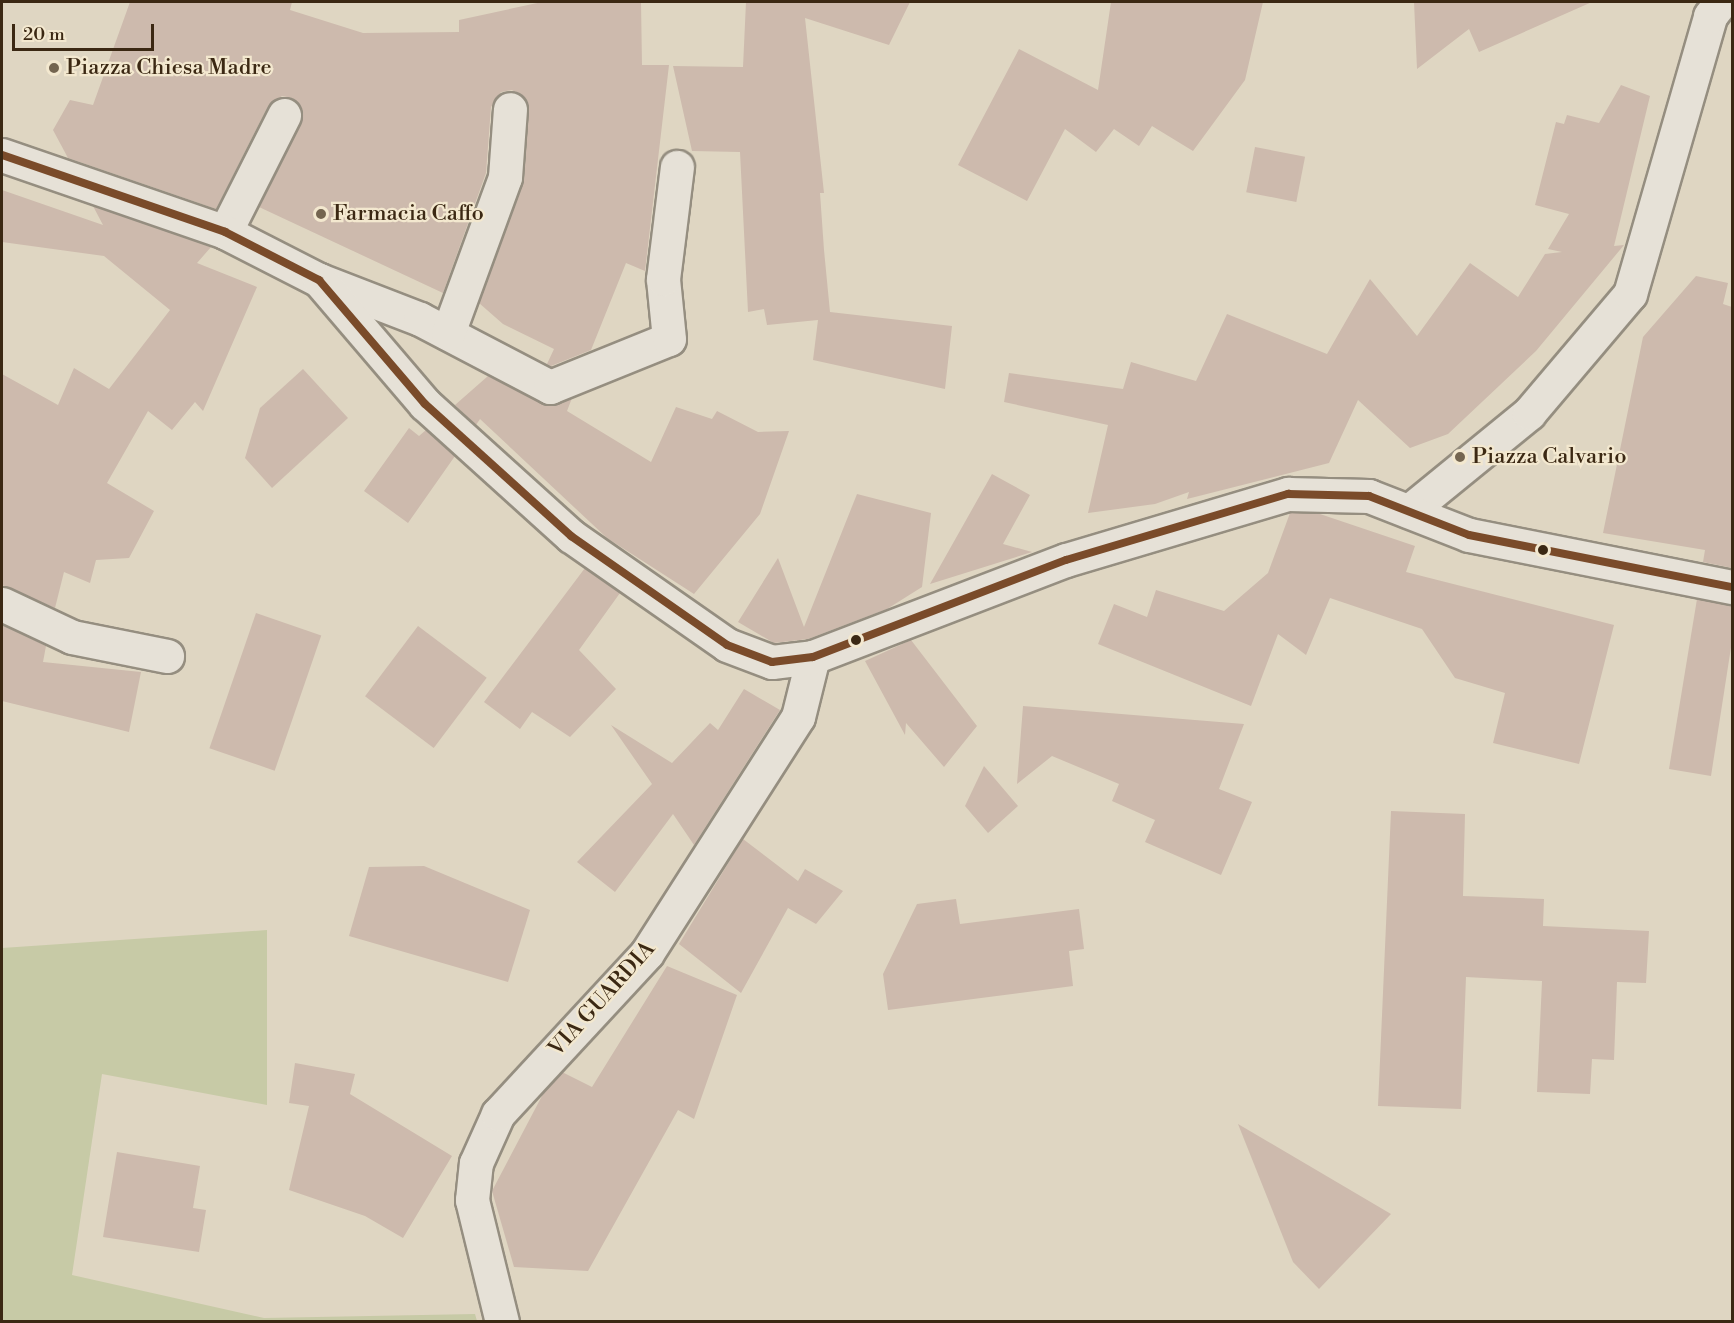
<!DOCTYPE html>
<style>
body{margin:0}
#map{position:relative;width:1734px;height:1323px;overflow:hidden;background:#dfd6c2;font-family:"Libre Bodoni",serif}
div>[style]{position:absolute}
[style*='--x']{left:calc(var(--x)*1px);top:calc(var(--y)*1px);width:calc(var(--w)*1px);rotate:calc(var(--a)*1deg)}
.green>*{inset:0;background:#c7caa6}
.building>*{inset:0;background:#cdbaad;transform-origin:0 0}
.roads{filter:drop-shadow(2px 0 #958e80) drop-shadow(-2px 0 #958e80) drop-shadow(0 2px #958e80) drop-shadow(0 -2px #958e80)}
.minor>*{height:33px;margin:-16.5px;padding:0 16.5px;transform-origin:16.5px;border-radius:16.5px;background:#e6e1d7}
.secondary>*{height:33px;margin:-16.5px;padding:0 16.5px;transform-origin:16.5px;border-radius:16.5px;background:#e6e1d7}
.bus-1>*{height:8px;margin:-4px;padding:0 4px;transform-origin:4px;border-radius:4px;background:#7a4b2a}
.dots>*{width:16px;height:16px;translate:-50% -50%;box-sizing:border-box;border:3px solid #f3e8cf;border-radius:50%}
span{translate:-50% -50%;white-space:nowrap;text-align:center;line-height:1.15;-webkit-text-stroke:4.5px #f3e8cf;paint-order:stroke}
.poi-label{font-size:22px;color:#3b2813}
.left{translate:0 -50%;text-align:left}
.street-label{font-size:22px;color:#3b2813}
.frame{position:absolute;inset:0;border:3px solid #3b2813;pointer-events:none}
.scale{position:absolute;left:12px;top:24px;width:142px;height:27px;box-sizing:border-box;border:3px solid #3b2813;border-top:0;padding-left:8px;font-size:18px;line-height:21px;white-space:nowrap;color:#3b2813;-webkit-text-stroke:4px #f3e8cf;paint-order:stroke}
</style>
<div id="map">
<div class="green">
<i style="clip-path:polygon(267px 930px,267px 1105px,102px 1074px,72px 1275px,264px 1318px,475px 1314px,477px 1321px,2px 1321px,2px 948px)"></i>
</div>
<div class="building">
<i style="clip-path:polygon(130px 2px,292px 2px,290px 10px,363px 33px,459px 32px,459px 20px,542px 2px,641px 2px,642px 65px,669px 65px,645px 271px,626px 263px,591px 350px,551px 366px,547px 364px,554px 349px,503px 324px,479px 303px,524px 179px,529px 110px,527px 100px,512px 90px,501px 92px,491px 107px,486px 173px,443px 293px,259px 207px,301px 123px,300px 105px,292px 98px,282px 96px,268px 106px,216px 209px,68px 158px,53px 130px,70px 100px,93px 105px)"></i>
<i style="clip-path:polygon(746px 2px,910px 2px,889px 45px,805px 18px,824px 193px,820px 193px,824px 250px,830px 312px,952px 326px,945px 389px,813px 360px,818px 320px,767px 325px,764px 309px,748px 312px,740px 152px,692px 151px,673px 66px,743px 67px)"></i>
<i style="clip-path:polygon(1111px 2px,1263px 2px,1245px 80px,1193px 151px,1152px 126px,1139px 146px,1114px 129px,1096px 152px,1065px 129px,1027px 201px,958px 165px,1019px 49px,1098px 90px)"></i>
<i style="clip-path:polygon(1414px 2px,1592px 2px,1479px 52px,1469px 29px,1417px 69px)"></i>
<i style="clip-path:polygon(1621px 85px,1650px 96px,1614px 246px,1624px 245px,1536px 351px,1448px 434px,1410px 448px,1358px 400px,1329px 463px,1187px 499px,1189px 492px,1155px 504px,1088px 513px,1108px 425px,1004px 402px,1009px 373px,1123px 389px,1131px 362px,1196px 381px,1227px 314px,1327px 354px,1370px 279px,1417px 336px,1470px 263px,1518px 297px,1545px 254px,1562px 252px,1548px 249px,1569px 214px,1535px 205px,1556px 122px,1564px 124px,1567px 115px,1599px 123px)"></i>
<i style="left:1255px;top:147px;width:51px;height:46px;rotate:11deg"></i>
<i style="clip-path:polygon(2px 190px,103px 225px,93px 206px,211px 247px,197px 263px,257px 287px,203px 411px,195px 402px,172px 430px,148px 411px,107px 483px,154px 511px,129px 558px,96px 560px,90px 583px,64px 572px,55px 608px,2px 585px,2px 374px,58px 405px,74px 368px,109px 389px,170px 310px,104px 256px,2px 242px)"></i>
<i style="clip-path:polygon(1696px 276px,1728px 283px,1723px 304px,1732px 307px,1732px 568px,1703px 562px,1705px 550px,1603px 533px,1643px 337px)"></i>
<i style="clip-path:polygon(303px 369px,348px 418px,272px 488px,245px 458px,260px 408px)"></i>
<i style="clip-path:polygon(488px 376px,549px 406px,572px 398px,567px 411px,651px 462px,676px 407px,712px 419px,717px 411px,758px 432px,789px 431px,760px 514px,694px 594px,607px 538px,480px 419px,476px 425px,455px 405px)"></i>
<i style="clip-path:polygon(409px 428px,419px 436px,426px 430px,455px 456px,408px 523px,364px 491px)"></i>
<i style="clip-path:polygon(992px 474px,1030px 495px,1003px 544px,1032px 552px,930px 584px)"></i>
<i style="clip-path:polygon(857px 494px,931px 513px,922px 587px,887px 609px,808px 639px,774px 643px,738px 622px,778px 558px,804px 627px)"></i>
<i style="clip-path:polygon(1290px 513px,1317px 513px,1415px 546px,1406px 572px,1614px 625px,1579px 764px,1493px 743px,1505px 693px,1455px 678px,1422px 629px,1330px 598px,1306px 655px,1278px 634px,1251px 706px,1098px 644px,1114px 604px,1147px 617px,1156px 590px,1224px 611px,1268px 573px)"></i>
<i style="clip-path:polygon(585px 568px,620px 593px,579px 650px,616px 689px,570px 737px,532px 712px,520px 729px,484px 702px)"></i>
<i style="clip-path:polygon(1697px 599px,1732px 605px,1732px 641px,1711px 776px,1669px 769px)"></i>
<i style="left:256px;top:613px;width:69px;height:143px;rotate:19deg"></i>
<i style="clip-path:polygon(2px 624px,46px 646px,43px 662px,141px 672px,129px 732px,2px 701px)"></i>
<i style="left:418px;top:626px;width:86px;height:88px;rotate:37deg"></i>
<i style="clip-path:polygon(911px 640px,977px 726px,944px 767px,906px 723px,905px 735px,865px 661px)"></i>
<i style="clip-path:polygon(744px 689px,780px 710px,694px 845px,673px 814px,615px 892px,577px 862px,652px 784px,611px 725px,672px 763px,710px 723px,718px 730px)"></i>
<i style="clip-path:polygon(1023px 706px,1244px 724px,1219px 789px,1252px 802px,1221px 875px,1145px 842px,1155px 820px,1112px 801px,1119px 784px,1052px 756px,1017px 784px)"></i>
<i style="clip-path:polygon(984px 766px,1018px 806px,988px 833px,965px 806px)"></i>
<i style="clip-path:polygon(1391px 811px,1465px 814px,1463px 896px,1544px 899px,1543px 926px,1649px 931px,1646px 983px,1617px 982px,1614px 1060px,1592px 1059px,1590px 1094px,1537px 1092px,1542px 981px,1466px 977px,1461px 1109px,1378px 1106px)"></i>
<i style="clip-path:polygon(743px 839px,798px 881px,805px 869px,843px 891px,816px 924px,788px 908px,741px 993px,679px 944px)"></i>
<i style="clip-path:polygon(424px 866px,530px 910px,508px 982px,349px 936px,369px 867px)"></i>
<i style="clip-path:polygon(956px 899px,960px 924px,1079px 909px,1084px 949px,1069px 951px,1073px 986px,888px 1010px,883px 974px,917px 904px)"></i>
<i style="clip-path:polygon(667px 966px,737px 995px,694px 1119px,678px 1110px,588px 1271px,514px 1267px,492px 1191px,544px 1092px,562px 1072px,592px 1087px)"></i>
<i style="clip-path:polygon(295px 1063px,355px 1074px,350px 1094px,452px 1156px,403px 1238px,365px 1216px,289px 1190px,309px 1106px,289px 1103px)"></i>
<i style="clip-path:polygon(1238px 1124px,1391px 1214px,1319px 1289px,1293px 1262px)"></i>
<i style="clip-path:polygon(117px 1152px,200px 1166px,193px 1208px,206px 1210px,199px 1252px,103px 1237px)"></i>
</div>
<div class="roads">
<div class="minor">
<i style="--x:225;--y:232;--w:131;--a:-63.2"></i>
<i style="--x:319;--y:280;--w:108;--a:21.1"></i>
<i style="--x:420;--y:319;--w:147;--a:27.6"></i>
<i style="--x:550;--y:387;--w:128;--a:-22"></i>
<i style="--x:669;--y:339;--w:60;--a:-95.7"></i>
<i style="--x:663;--y:279;--w:113;--a:-82.9"></i>
<i style="--x:448;--y:333;--w:166;--a:-69.9"></i>
<i style="--x:505;--y:177;--w:68;--a:-85.8"></i>
<i style="--x:1409;--y:511;--w:155;--a:-39.2"></i>
<i style="--x:1529;--y:413;--w:156;--a:-49.7"></i>
<i style="--x:1630;--y:294;--w:289;--a:-73.9"></i>
<i style="--x:1710;--y:16;--w:18;--a:-52"></i>
<i style="--x:2;--y:604;--w:77;--a:25.2"></i>
<i style="--x:72;--y:637;--w:97;--a:11.3"></i>
<i style="--x:502;--y:1322;--w:126;--a:-103.8"></i>
<i style="--x:472;--y:1200;--w:37;--a:-84"></i>
<i style="--x:476;--y:1163;--w:54;--a:-65.8"></i>
<i style="--x:498;--y:1114;--w:219;--a:-47.2"></i>
<i style="--x:647;--y:953;--w:280;--a:-57.4"></i>
<i style="--x:798;--y:717;--w:62;--a:-76"></i>
</div>
<div class="secondary">
<i style="--x:2;--y:155;--w:236;--a:19"></i>
<i style="--x:225;--y:232;--w:106;--a:27.1"></i>
<i style="--x:319;--y:280;--w:163;--a:49.5"></i>
<i style="--x:425;--y:404;--w:197;--a:42.1"></i>
<i style="--x:571;--y:536;--w:190;--a:34.9"></i>
<i style="--x:727;--y:645;--w:48;--a:20.7"></i>
<i style="--x:772;--y:662;--w:41;--a:-7"></i>
<i style="--x:813;--y:657;--w:271;--a:-21"></i>
<i style="--x:1066;--y:560;--w:232;--a:-16.6"></i>
<i style="--x:1288;--y:494;--w:81;--a:1.4"></i>
<i style="--x:1369;--y:496;--w:107;--a:21.3"></i>
<i style="--x:1469;--y:535;--w:268;--a:11.2"></i>
</div>
</div>
<div class="bus-1">
<i style="--x:2;--y:155;--w:236;--a:19"></i>
<i style="--x:225;--y:232;--w:106;--a:27.1"></i>
<i style="--x:319;--y:280;--w:163;--a:49.5"></i>
<i style="--x:425;--y:404;--w:197;--a:42.1"></i>
<i style="--x:571;--y:536;--w:190;--a:34.9"></i>
<i style="--x:727;--y:645;--w:48;--a:20.7"></i>
<i style="--x:772;--y:662;--w:41;--a:-7"></i>
<i style="--x:813;--y:657;--w:271;--a:-21"></i>
<i style="--x:1066;--y:560;--w:232;--a:-16.6"></i>
<i style="--x:1288;--y:494;--w:81;--a:1.4"></i>
<i style="--x:1369;--y:496;--w:107;--a:21.3"></i>
<i style="--x:1469;--y:535;--w:268;--a:11.2"></i>
</div>
<div class="dots">
<i style="left:54px;top:68px;background:#746550"></i>
<i style="left:321px;top:214px;background:#746550"></i>
<i style="left:1460px;top:457px;background:#746550"></i>
<i style="left:1543px;top:550px;background:#3b2813"></i>
<i style="left:856px;top:640px;background:#3b2813"></i>
</div>
<div class="poi-label">
<span class="left" style="left:66px;top:68px">Piazza Chiesa Madre</span>
<span class="left" style="left:333px;top:214px">Farmacia Caffo</span>
<span class="left" style="left:1472px;top:457px">Piazza Calvario</span>
</div>
<div class="street-label">
<span style="left:602px;top:999px;rotate:-48deg">VIA GUARDIA</span>
</div>
<div class="frame"></div>
<div class="scale">20 m</div>
</div>
